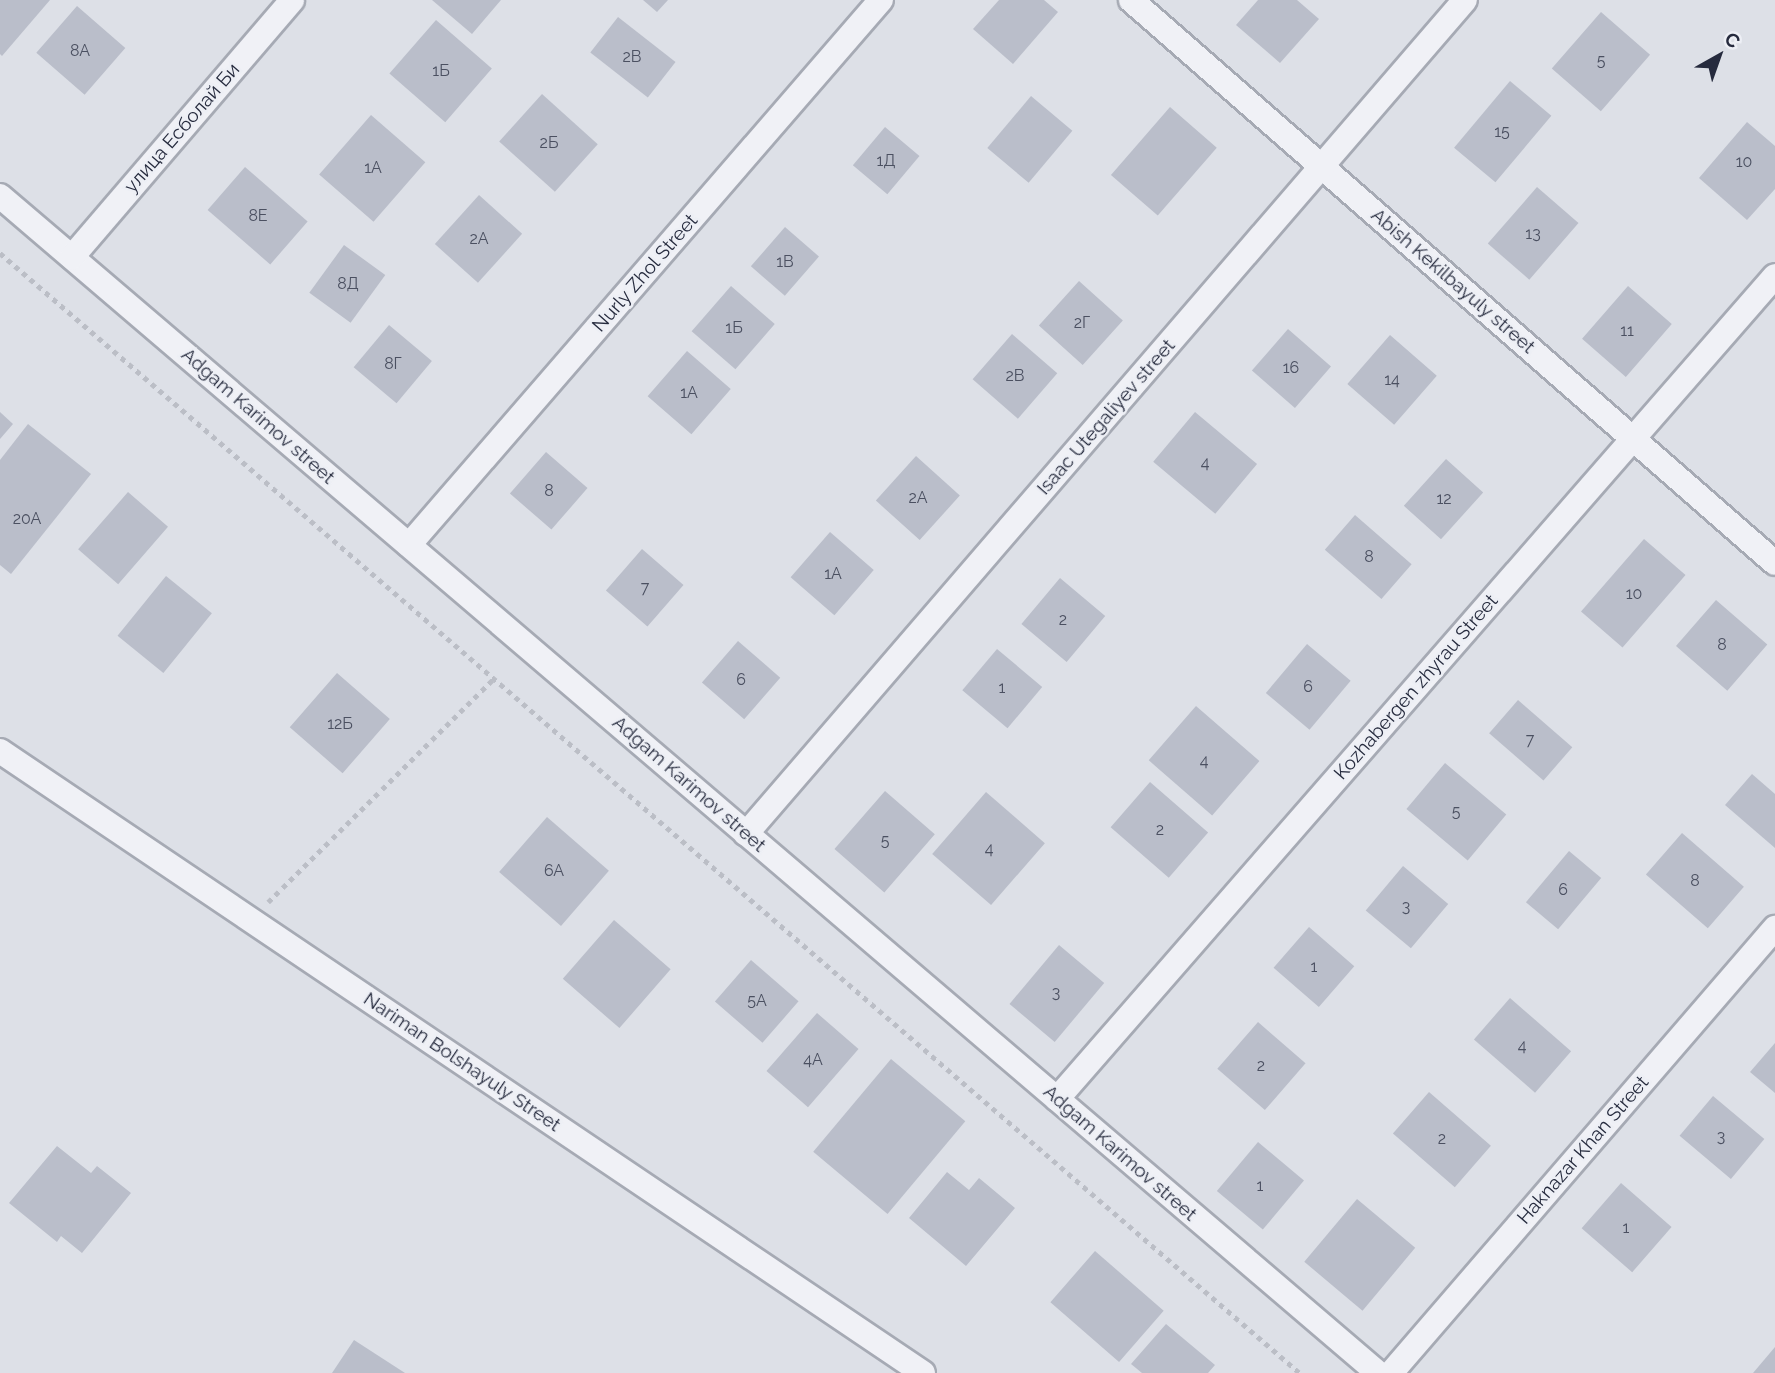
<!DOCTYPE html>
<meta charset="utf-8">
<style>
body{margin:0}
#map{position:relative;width:1775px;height:1373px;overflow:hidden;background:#dde0e7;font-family:Raleway,sans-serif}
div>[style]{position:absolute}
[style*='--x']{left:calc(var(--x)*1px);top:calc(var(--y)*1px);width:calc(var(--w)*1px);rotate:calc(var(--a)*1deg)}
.building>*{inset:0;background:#babeca;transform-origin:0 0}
.path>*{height:4.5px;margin-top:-2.25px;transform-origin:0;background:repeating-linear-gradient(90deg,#bbbec6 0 5px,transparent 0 10px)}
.roads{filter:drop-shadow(2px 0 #a6aab4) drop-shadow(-2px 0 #a6aab4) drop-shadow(0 2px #a6aab4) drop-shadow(0 -2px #a6aab4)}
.street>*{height:24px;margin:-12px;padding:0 12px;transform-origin:12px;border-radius:12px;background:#f0f1f6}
span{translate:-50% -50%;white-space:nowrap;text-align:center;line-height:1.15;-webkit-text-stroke:5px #edeff5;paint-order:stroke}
.number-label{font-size:16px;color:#4b5061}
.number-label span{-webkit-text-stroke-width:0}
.street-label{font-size:19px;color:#262b3e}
.north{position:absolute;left:1684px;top:21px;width:70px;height:70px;-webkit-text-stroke:5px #edeff5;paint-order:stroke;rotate:40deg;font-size:19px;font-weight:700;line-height:28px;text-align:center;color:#262b3e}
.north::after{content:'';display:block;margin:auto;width:24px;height:32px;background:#262b3e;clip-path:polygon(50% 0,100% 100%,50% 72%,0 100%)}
</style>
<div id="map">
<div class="building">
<i style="clip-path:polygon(0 0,50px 0,2px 56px,0 54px)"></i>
<i style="clip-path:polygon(432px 0,501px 0,472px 34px)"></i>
<i style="clip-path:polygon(643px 0,668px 0,657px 12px)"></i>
<i style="clip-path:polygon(999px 0,1044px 0,1058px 12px,1013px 64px,973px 29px)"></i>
<i style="clip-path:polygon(1258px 0,1297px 0,1319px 19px,1280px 63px,1236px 25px)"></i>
<i style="left:77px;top:6px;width:64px;height:62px;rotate:41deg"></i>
<i style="left:1601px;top:12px;width:65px;height:75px;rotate:41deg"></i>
<i style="left:618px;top:17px;width:73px;height:45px;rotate:38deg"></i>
<i style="left:436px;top:20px;width:74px;height:71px;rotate:41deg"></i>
<i style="left:1510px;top:81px;width:54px;height:87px;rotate:40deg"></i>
<i style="left:542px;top:94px;width:75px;height:64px;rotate:42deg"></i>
<i style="left:1031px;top:96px;width:54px;height:68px;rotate:40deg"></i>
<i style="left:1170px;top:107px;width:62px;height:90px;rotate:41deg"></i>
<i style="left:371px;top:115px;width:72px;height:79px;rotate:41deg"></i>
<i style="clip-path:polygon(1747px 122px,1775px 146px,1775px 189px,1747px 220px,1699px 178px)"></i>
<i style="left:885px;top:127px;width:45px;height:50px;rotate:40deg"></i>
<i style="left:245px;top:167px;width:83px;height:57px;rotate:41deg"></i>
<i style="left:1537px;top:187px;width:55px;height:75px;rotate:41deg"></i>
<i style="left:479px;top:195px;width:58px;height:66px;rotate:42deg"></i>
<i style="left:785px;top:227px;width:45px;height:52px;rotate:41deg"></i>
<i style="left:344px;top:245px;width:51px;height:59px;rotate:36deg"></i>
<i style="left:1079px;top:281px;width:59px;height:60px;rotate:42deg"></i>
<i style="left:731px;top:286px;width:58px;height:60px;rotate:41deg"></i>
<i style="left:1628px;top:286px;width:58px;height:70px;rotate:41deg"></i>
<i style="left:389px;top:325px;width:56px;height:55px;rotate:40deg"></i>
<i style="left:1288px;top:329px;width:57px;height:55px;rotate:41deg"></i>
<i style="left:1012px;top:334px;width:60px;height:60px;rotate:41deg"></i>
<i style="left:1390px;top:335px;width:62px;height:65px;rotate:41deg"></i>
<i style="left:687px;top:351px;width:58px;height:60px;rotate:41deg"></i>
<i style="clip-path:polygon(0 412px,13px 424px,0 439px)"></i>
<i style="left:1195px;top:412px;width:81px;height:65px;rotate:40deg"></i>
<i style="clip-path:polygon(28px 424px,91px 474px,11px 574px,0 565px,0 460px)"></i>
<i style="left:546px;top:452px;width:55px;height:55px;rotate:41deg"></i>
<i style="left:916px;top:456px;width:59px;height:60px;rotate:42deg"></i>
<i style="left:1446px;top:459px;width:50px;height:63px;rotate:42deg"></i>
<i style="left:128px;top:492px;width:53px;height:76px;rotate:41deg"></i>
<i style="left:1355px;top:515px;width:75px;height:46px;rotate:41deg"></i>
<i style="left:830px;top:532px;width:58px;height:60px;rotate:41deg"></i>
<i style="left:1644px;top:539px;width:55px;height:96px;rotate:41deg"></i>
<i style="left:642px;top:549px;width:55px;height:55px;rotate:41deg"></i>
<i style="left:166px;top:576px;width:59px;height:77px;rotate:39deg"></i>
<i style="left:1060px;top:578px;width:59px;height:60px;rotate:40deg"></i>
<i style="left:1716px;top:600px;width:68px;height:61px;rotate:41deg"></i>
<i style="left:738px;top:641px;width:56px;height:55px;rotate:41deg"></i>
<i style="left:1307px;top:644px;width:57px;height:64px;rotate:40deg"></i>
<i style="left:997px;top:649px;width:59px;height:54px;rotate:40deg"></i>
<i style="left:337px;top:673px;width:70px;height:72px;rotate:41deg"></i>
<i style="left:1518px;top:700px;width:72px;height:44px;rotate:41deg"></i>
<i style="left:1196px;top:706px;width:84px;height:72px;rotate:41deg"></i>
<i style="left:1445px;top:763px;width:80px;height:60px;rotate:40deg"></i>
<i style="clip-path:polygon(1752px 774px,1775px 794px,1775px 848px,1725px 805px)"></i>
<i style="left:1150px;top:782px;width:77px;height:60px;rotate:41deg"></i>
<i style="left:885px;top:791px;width:66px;height:77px;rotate:41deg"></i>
<i style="left:986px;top:792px;width:78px;height:82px;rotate:41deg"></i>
<i style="left:547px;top:817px;width:82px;height:73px;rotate:41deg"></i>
<i style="left:1682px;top:833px;width:82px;height:55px;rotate:41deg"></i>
<i style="left:1569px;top:851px;width:42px;height:67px;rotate:40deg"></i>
<i style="left:1403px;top:866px;width:59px;height:58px;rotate:40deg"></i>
<i style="left:614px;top:920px;width:75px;height:78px;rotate:41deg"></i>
<i style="left:1309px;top:927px;width:60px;height:54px;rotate:41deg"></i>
<i style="left:1059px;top:945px;width:59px;height:77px;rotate:40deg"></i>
<i style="left:751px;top:960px;width:63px;height:55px;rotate:41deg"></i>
<i style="left:1510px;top:998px;width:81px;height:55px;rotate:41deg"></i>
<i style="left:817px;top:1013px;width:55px;height:77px;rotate:41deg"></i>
<i style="left:1258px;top:1022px;width:63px;height:62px;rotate:41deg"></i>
<i style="clip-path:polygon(1775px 1043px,1775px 1093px,1750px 1072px)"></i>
<i style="left:891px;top:1059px;width:97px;height:121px;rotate:40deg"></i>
<i style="left:1429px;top:1092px;width:82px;height:55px;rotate:41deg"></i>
<i style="left:1713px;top:1096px;width:67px;height:52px;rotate:40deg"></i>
<i style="left:1258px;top:1142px;width:60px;height:64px;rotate:40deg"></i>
<i style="clip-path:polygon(57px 1146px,91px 1173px,97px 1166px,131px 1193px,82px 1253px,61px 1236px,57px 1242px,9px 1203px)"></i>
<i style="clip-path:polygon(947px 1172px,969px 1190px,979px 1178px,1015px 1208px,966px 1266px,909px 1218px)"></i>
<i style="left:1621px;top:1183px;width:67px;height:60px;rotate:41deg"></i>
<i style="left:1357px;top:1199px;width:76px;height:82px;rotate:40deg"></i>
<i style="left:1095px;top:1251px;width:91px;height:68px;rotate:41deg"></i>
<i style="clip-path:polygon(1166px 1324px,1215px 1365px,1208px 1373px,1142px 1373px,1131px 1364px)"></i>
<i style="clip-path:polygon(354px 1340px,405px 1373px,332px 1373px)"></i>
<i style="clip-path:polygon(1775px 1347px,1775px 1373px,1753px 1373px)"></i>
</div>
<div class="path">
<i style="--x:0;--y:253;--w:1716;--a:40.75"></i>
<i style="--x:268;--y:902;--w:318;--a:-44.7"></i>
</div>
<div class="roads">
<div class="street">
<i style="--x:1131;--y:0;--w:855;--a:41.16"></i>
<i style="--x:0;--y:196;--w:1812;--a:40.5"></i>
<i style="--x:72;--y:257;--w:338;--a:-49.4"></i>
<i style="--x:409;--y:545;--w:721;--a:-49.11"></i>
<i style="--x:0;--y:751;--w:1113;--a:33.98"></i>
<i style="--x:746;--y:834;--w:1101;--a:-49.24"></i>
<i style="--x:1057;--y:1099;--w:1092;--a:-48.9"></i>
<i style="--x:1391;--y:1373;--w:588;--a:-49.21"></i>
</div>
</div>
<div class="number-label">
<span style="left:80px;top:51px">8А</span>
<span style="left:632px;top:57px">2В</span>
<span style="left:1601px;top:61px">5</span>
<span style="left:441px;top:71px">1Б</span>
<span style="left:1502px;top:132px">15</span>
<span style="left:549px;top:143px">2Б</span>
<span style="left:886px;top:161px">1Д</span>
<span style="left:1744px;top:162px">10</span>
<span style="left:373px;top:168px">1А</span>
<span style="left:258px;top:216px">8Е</span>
<span style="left:1533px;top:234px">13</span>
<span style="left:479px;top:239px">2А</span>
<span style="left:785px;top:262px">1В</span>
<span style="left:348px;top:284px">8Д</span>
<span style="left:1082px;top:323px">2Г</span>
<span style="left:734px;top:328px">1Б</span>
<span style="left:1627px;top:331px">11</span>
<span style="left:393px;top:364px">8Г</span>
<span style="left:1291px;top:368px">16</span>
<span style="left:1015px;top:376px">2В</span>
<span style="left:1392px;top:380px">14</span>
<span style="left:689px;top:393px">1А</span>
<span style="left:1205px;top:463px">4</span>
<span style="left:549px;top:491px">8</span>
<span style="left:918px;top:498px">2А</span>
<span style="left:1444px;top:499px">12</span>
<span style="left:27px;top:519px">20А</span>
<span style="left:1369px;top:557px">8</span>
<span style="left:833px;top:574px">1А</span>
<span style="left:645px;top:588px">7</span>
<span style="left:1634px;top:594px">10</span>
<span style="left:1063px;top:620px">2</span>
<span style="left:1722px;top:645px">8</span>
<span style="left:741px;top:680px">6</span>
<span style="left:1308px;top:687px">6</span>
<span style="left:1002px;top:688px">1</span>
<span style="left:340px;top:724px">12Б</span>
<span style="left:1530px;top:740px">7</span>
<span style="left:1204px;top:761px">4</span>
<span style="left:1456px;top:812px">5</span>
<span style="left:1160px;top:830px">2</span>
<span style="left:885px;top:841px">5</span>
<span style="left:989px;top:849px">4</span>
<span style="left:554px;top:871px">6А</span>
<span style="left:1695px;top:881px">8</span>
<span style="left:1563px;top:890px">6</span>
<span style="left:1406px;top:907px">3</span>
<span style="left:1314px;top:967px">1</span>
<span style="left:1056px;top:993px">3</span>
<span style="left:757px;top:1001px">5А</span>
<span style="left:1522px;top:1046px">4</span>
<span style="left:813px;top:1060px">4А</span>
<span style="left:1261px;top:1066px">2</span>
<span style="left:1721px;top:1137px">3</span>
<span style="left:1442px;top:1139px">2</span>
<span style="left:1260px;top:1186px">1</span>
<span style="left:1626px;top:1228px">1</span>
</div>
<div class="street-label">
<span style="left:182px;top:128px;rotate:-49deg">улица Есболай Би</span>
<span style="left:645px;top:273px;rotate:-49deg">Nurly Zhol Street</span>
<span style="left:1453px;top:281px;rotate:41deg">Abish Kekilbayuly street</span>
<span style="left:258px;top:416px;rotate:41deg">Adgam Karimov street</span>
<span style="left:1106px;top:417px;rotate:-49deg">Isaac Utegaliyev street</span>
<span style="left:1416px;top:687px;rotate:-49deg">Kozhabergen zhyrau Street</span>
<span style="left:689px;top:784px;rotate:41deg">Adgam Karimov street</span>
<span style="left:462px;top:1062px;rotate:34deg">Nariman Bolshayuly Street</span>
<span style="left:1583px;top:1150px;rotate:-49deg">Haknazar Khan Street</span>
<span style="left:1120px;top:1153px;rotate:41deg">Adgam Karimov street</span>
</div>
<div class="north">С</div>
</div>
